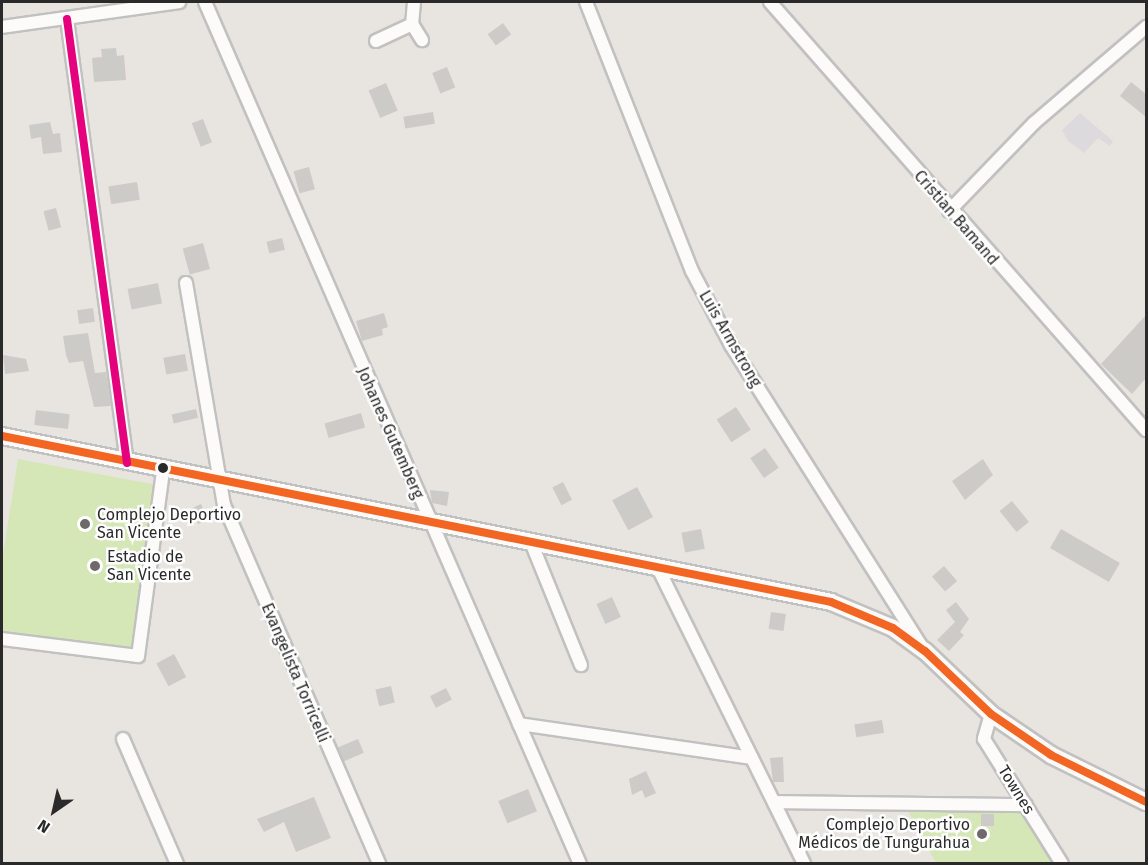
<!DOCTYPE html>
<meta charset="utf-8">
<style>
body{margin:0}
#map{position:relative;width:1148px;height:865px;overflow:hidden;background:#e8e5e0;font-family:"Fira Sans",sans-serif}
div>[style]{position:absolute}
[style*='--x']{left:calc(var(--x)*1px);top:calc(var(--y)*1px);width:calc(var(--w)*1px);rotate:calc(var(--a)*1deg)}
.industrial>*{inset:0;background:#dcdadc}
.pitch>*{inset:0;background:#d5e7b7}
.building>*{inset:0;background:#cdcbc7;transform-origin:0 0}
.roads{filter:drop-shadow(2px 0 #c2c1c1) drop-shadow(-2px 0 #c2c1c1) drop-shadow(0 2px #c2c1c1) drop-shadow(0 -2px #c2c1c1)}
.street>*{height:12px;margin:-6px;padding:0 6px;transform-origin:6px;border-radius:6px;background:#fcfbfa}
.secondary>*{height:16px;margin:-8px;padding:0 8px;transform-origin:8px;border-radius:8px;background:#fcfbfa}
.bus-1>*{height:8px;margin:-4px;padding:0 4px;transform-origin:4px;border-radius:4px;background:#f26522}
.bus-2>*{height:8px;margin:-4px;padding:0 4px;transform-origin:4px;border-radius:4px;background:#e5007d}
.dots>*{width:16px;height:16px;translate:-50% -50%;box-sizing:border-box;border:3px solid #fff;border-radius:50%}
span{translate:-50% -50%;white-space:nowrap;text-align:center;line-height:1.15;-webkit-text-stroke:5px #fff;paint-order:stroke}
.street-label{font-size:16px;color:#2a2a2a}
.poi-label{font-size:16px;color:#2a2a2a}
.left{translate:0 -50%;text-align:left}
.right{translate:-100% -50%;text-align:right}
.frame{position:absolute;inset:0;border:3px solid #2a2a2a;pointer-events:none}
.north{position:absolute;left:24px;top:781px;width:60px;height:60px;-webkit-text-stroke:4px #fff;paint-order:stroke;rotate:214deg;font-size:16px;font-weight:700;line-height:24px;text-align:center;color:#2a2a2a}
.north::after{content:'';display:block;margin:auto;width:21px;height:27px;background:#2a2a2a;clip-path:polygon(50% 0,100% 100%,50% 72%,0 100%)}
</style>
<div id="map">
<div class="industrial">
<i style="clip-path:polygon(1080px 113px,1113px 141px,1110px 146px,1098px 138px,1084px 153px,1068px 141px,1062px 130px)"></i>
</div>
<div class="pitch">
<i style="clip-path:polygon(18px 459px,168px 487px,141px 656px,2px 633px,2px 561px)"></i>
<i style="clip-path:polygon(904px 804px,1026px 805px,1062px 863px,936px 863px)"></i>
</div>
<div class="building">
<i style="left:503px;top:23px;width:14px;height:19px;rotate:54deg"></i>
<i style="clip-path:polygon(116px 48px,117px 56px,124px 55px,126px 80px,94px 82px,92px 58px,102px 57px,101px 49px)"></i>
<i style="left:447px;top:67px;width:22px;height:16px;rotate:68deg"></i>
<i style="clip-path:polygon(1131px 82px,1146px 94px,1146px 117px,1120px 96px)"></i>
<i style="left:386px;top:83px;width:30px;height:19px;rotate:67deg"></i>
<i style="left:433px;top:112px;width:12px;height:30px;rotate:81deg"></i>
<i style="left:203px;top:119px;width:25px;height:12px;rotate:69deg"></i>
<i style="clip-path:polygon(50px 122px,53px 134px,60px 133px,62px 152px,43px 154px,41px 137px,31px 139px,29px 125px)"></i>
<i style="left:309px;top:167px;width:23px;height:16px;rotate:75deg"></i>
<i style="left:137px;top:182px;width:18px;height:29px;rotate:81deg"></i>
<i style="left:56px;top:208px;width:20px;height:13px;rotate:75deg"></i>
<i style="left:282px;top:238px;width:12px;height:16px;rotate:76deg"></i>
<i style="left:203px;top:243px;width:27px;height:21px;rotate:75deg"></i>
<i style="left:158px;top:283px;width:21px;height:31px;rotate:79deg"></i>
<i style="left:93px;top:308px;width:14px;height:16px;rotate:82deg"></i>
<i style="clip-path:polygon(384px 313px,388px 327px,382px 329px,383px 335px,362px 341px,356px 321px)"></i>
<i style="clip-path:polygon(1146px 315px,1146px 378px,1132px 394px,1101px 364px)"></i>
<i style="clip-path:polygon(88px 333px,95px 373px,106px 372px,111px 406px,94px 407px,83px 361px,69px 363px,66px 355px,63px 336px)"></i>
<i style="left:185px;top:354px;width:17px;height:22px;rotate:80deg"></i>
<i style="clip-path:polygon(3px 355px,26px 359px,29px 371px,5px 374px)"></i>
<i style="left:736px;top:407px;width:27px;height:23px;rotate:57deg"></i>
<i style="left:196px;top:409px;width:9px;height:25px;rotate:77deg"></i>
<i style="left:36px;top:410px;width:34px;height:15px;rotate:7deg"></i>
<i style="left:361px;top:413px;width:15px;height:38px;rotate:74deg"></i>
<i style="left:765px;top:448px;width:24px;height:18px;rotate:55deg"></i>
<i style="clip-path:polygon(983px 459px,993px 475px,965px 500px,952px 481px)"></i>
<i style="left:563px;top:482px;width:20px;height:12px;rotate:63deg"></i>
<i style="left:637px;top:487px;width:34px;height:28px;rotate:62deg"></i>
<i style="clip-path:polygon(430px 490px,449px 492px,447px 506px,432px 503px)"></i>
<i style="left:1012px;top:501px;width:27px;height:16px;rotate:51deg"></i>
<i style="left:201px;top:504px;width:17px;height:11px;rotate:65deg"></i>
<i style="left:701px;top:529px;width:20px;height:20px;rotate:79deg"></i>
<i style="left:1061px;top:529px;width:68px;height:22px;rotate:30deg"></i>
<i style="left:944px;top:566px;width:20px;height:16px;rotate:49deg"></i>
<i style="left:612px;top:597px;width:22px;height:17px;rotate:66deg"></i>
<i style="clip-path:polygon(956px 602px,969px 619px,960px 632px,964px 635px,949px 651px,937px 640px,955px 622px,946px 610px)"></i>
<i style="left:771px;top:612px;width:15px;height:17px;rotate:8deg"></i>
<i style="left:174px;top:654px;width:26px;height:20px;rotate:62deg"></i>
<i style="left:391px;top:686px;width:17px;height:16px;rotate:77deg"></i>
<i style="left:446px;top:688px;width:13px;height:18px;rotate:63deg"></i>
<i style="left:882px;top:720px;width:13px;height:28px;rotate:81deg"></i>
<i style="left:358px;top:739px;width:15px;height:22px;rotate:67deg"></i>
<i style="clip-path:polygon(783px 757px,784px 782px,773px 782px,770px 758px)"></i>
<i style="clip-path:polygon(646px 771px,656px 793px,645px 798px,642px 790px,632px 795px,629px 779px)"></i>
<i style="left:528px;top:789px;width:24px;height:32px;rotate:68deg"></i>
<i style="clip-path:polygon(314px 797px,331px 838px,296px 852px,284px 822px,264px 832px,257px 819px)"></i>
<i style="left:981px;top:814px;width:13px;height:12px"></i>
</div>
<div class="roads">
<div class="street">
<i style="--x:205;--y:2;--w:940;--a:66.49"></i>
<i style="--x:414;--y:2;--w:22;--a:95"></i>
<i style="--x:412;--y:24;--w:19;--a:58"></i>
<i style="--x:586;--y:2;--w:289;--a:68.5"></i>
<i style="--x:692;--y:271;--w:84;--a:62.2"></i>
<i style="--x:731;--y:345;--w:355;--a:57.7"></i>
<i style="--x:770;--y:2;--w:570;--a:48.7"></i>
<i style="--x:67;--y:19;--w:448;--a:82.3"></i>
<i style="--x:2;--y:27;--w:179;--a:-8"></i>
<i style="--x:376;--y:41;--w:40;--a:-25"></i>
<i style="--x:949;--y:211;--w:122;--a:-46"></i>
<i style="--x:1034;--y:123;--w:148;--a:-40.6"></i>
<i style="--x:186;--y:283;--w:225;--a:80.3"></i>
<i style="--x:224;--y:505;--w:391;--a:66.6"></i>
<i style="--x:531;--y:542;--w:133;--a:67.9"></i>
<i style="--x:658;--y:568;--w:330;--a:63.7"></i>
<i style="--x:2;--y:639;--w:137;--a:7.1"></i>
<i style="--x:138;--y:656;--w:188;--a:-82.3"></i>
<i style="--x:991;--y:714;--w:26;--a:106"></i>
<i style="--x:984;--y:739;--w:147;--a:58"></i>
<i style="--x:519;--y:724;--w:235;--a:8.3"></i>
<i style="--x:123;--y:739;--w:136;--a:66.6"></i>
<i style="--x:774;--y:802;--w:252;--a:0.7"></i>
</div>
<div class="secondary">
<i style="--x:2;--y:436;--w:845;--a:11.32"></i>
<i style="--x:831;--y:602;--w:67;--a:22.8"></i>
<i style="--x:893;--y:628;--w:39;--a:36"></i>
<i style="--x:925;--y:651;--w:91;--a:43.7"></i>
<i style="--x:991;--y:714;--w:73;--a:34.3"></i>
<i style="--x:1051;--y:755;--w:106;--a:26.3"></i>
</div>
</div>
<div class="bus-1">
<i style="--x:2;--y:436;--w:845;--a:11.32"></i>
<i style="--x:831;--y:602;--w:67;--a:22.8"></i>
<i style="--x:893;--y:628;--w:39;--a:36"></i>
<i style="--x:925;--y:651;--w:91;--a:43.7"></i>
<i style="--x:991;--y:714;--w:73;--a:34.3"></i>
<i style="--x:1051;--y:755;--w:106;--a:26.3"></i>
</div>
<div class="bus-2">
<i style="--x:67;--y:19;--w:448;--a:82.3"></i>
</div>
<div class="dots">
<i style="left:163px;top:468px;background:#2a2a2a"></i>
<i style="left:85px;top:524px;background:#6c6b6a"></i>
<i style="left:95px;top:566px;background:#6c6b6a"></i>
<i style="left:982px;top:834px;background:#6c6b6a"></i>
</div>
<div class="street-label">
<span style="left:956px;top:218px;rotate:49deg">Cristian Bamand</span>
<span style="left:730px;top:339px;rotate:60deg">Luis Armstrong</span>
<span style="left:390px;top:433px;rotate:66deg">Johanes Gutemberg</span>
<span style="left:295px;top:673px;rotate:67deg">Evangelista Torricelli</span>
<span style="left:1016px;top:790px;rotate:58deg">Townes</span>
</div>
<div class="poi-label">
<span class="left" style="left:97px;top:524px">Complejo Deportivo<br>San Vicente</span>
<span class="left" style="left:107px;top:566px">Estadio de<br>San Vicente</span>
<span class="right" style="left:970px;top:834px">Complejo Deportivo<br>Médicos de Tungurahua</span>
</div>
<div class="frame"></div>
<div class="north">N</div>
</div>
